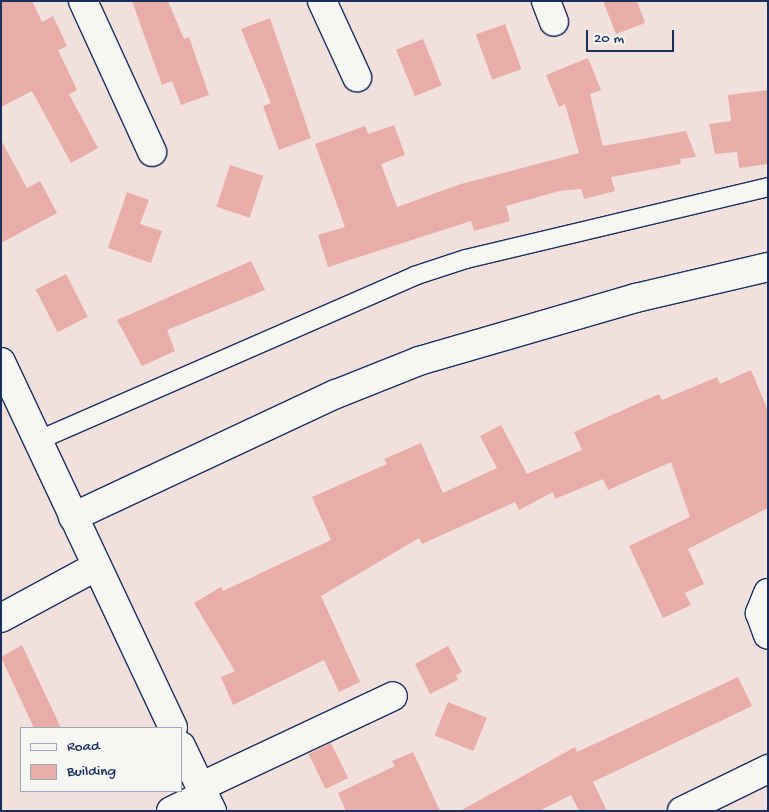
<!DOCTYPE html>
<style>
body{margin:0}
#map{position:relative;width:769px;height:812px;overflow:hidden;background:#f2e0dc;font-family:"Gochi Hand",sans-serif}
div>[style]{position:absolute}
[style*='--x']{left:calc(var(--x)*1px);top:calc(var(--y)*1px);width:calc(var(--w)*1px);rotate:calc(var(--a)*1deg)}
.building>*{inset:0;background:#e8ada8;transform-origin:0 0}
.roads{filter:drop-shadow(1px 0 #1b2f5e) drop-shadow(-1px 0 #1b2f5e) drop-shadow(0 1px #1b2f5e) drop-shadow(0 -1px #1b2f5e)}
.lane>*{height:18px;margin:-9px;padding:0 9px;transform-origin:9px;border-radius:9px;background:#f6f6f2}
.street>*{height:28px;margin:-14px;padding:0 14px;transform-origin:14px;border-radius:14px;background:#f6f6f2}
.secondary>*{height:28px;margin:-14px;padding:0 14px;transform-origin:14px;border-radius:14px;background:#f6f6f2}
span{translate:-50% -50%;white-space:nowrap;text-align:center;line-height:1.15;-webkit-text-stroke:4.5px #f6f6f2;paint-order:stroke}
.frame{position:absolute;inset:0;border:2px solid #1b2f5e;pointer-events:none}
.legend{position:absolute;left:20px;top:727px;width:162px;height:65px;box-sizing:border-box;background:#f6f6f2;border:1px solid #9ea6b7;margin:0;padding:6px 9px;list-style:none;font-size:15px;color:#1b2f5e}
.legend li{display:flex;align-items:center;gap:10px;height:25px}
.legend b{width:25px;border:1px solid #9ea6b7}
.scale{position:absolute;left:586px;top:30px;width:88px;height:22px;box-sizing:border-box;border:2px solid #1b2f5e;border-top:0;padding-left:6px;font-size:15px;line-height:18px;white-space:nowrap;color:#1b2f5e;-webkit-text-stroke:4px #f6f6f2;paint-order:stroke}
</style>
<div id="map">
<div class="building">
<i style="clip-path:polygon(1px 1px,32px 1px,42px 22px,53px 16px,67px 46px,58px 50px,77px 90px,69px 94px,98px 148px,71px 163px,32px 91px,1px 107px)"></i>
<i style="clip-path:polygon(132px 1px,168px 1px,184px 39px,189px 37px,209px 95px,181px 105px,172px 81px,162px 85px)"></i>
<i style="clip-path:polygon(603px 1px,637px 1px,645px 23px,616px 34px)"></i>
<i style="clip-path:polygon(270px 18px,311px 138px,279px 150px,263px 106px,271px 103px,241px 29px)"></i>
<i style="left:505px;top:24px;width:48px;height:31px;rotate:70deg"></i>
<i style="left:423px;top:39px;width:50px;height:29px;rotate:68deg"></i>
<i style="clip-path:polygon(588px 58px,601px 90px,590px 94px,603px 146px,686px 131px,696px 157px,680px 159px,681px 164px,611px 177px,615px 191px,584px 199px,581px 189px,559px 191px,506px 206px,510px 221px,474px 231px,471px 221px,328px 267px,318px 235px,345px 227px,315px 144px,365px 126px,368px 134px,394px 125px,405px 155px,381px 164px,397px 207px,461px 184px,579px 153px,565px 104px,559px 107px,546px 75px)"></i>
<i style="clip-path:polygon(768px 90px,768px 164px,739px 168px,737px 152px,715px 154px,709px 124px,731px 121px,728px 95px)"></i>
<i style="clip-path:polygon(1px 140px,27px 188px,40px 181px,57px 213px,1px 243px)"></i>
<i style="left:230px;top:165px;width:35px;height:44px;rotate:18deg"></i>
<i style="clip-path:polygon(127px 192px,149px 200px,140px 224px,162px 231px,151px 263px,108px 248px)"></i>
<i style="clip-path:polygon(251px 261px,265px 290px,167px 330px,175px 351px,142px 366px,117px 320px)"></i>
<i style="left:66px;top:274px;width:48px;height:34px;rotate:63deg"></i>
<i style="clip-path:polygon(751px 370px,768px 411px,768px 508px,688px 549px,704px 584px,685px 593px,691px 605px,663px 618px,629px 546px,690px 517px,671px 462px,608px 490px,603px 479px,555px 499px,553px 492px,519px 510px,515px 502px,422px 544px,419px 538px,321px 596px,360px 682px,339px 692px,324px 660px,233px 705px,221px 677px,235px 671px,194px 603px,221px 587px,223px 591px,331px 540px,312px 497px,387px 464px,384px 459px,421px 443px,443px 493px,497px 468px,480px 436px,501px 425px,527px 474px,582px 450px,574px 432px,659px 394px,662px 400px,717px 377px,720px 384px)"></i>
<i style="clip-path:polygon(22px 645px,61px 728px,34px 728px,1px 657px)"></i>
<i style="clip-path:polygon(448px 646px,462px 672px,456px 675px,458px 680px,430px 694px,415px 664px)"></i>
<i style="clip-path:polygon(738px 677px,752px 706px,593px 782px,607px 811px,579px 811px,571px 795px,539px 811px,460px 811px,575px 747px,577px 752px)"></i>
<i style="left:448px;top:702px;width:42px;height:36px;rotate:22deg"></i>
<i style="left:331px;top:743px;width:39px;height:25px;rotate:64deg"></i>
<i style="clip-path:polygon(413px 752px,440px 811px,346px 811px,338px 793px,395px 766px,392px 761px)"></i>
</div>
<div class="roads">
<div class="lane">
<i style="--x:37;--y:441;--w:412;--a:-23.6"></i>
<i style="--x:414;--y:276;--w:55;--a:-18.1"></i>
<i style="--x:466;--y:259;--w:310;--a:-13.4"></i>
</div>
<div class="street">
<i style="--x:83;--y:1;--w:166;--a:65.4"></i>
<i style="--x:322;--y:1;--w:84;--a:65.3"></i>
<i style="--x:546;--y:1;--w:22;--a:69"></i>
<i style="--x:1;--y:362;--w:404;--a:64.8"></i>
<i style="--x:768;--y:593;--w:22;--a:112"></i>
<i style="--x:760;--y:613;--w:23;--a:70"></i>
<i style="--x:1;--y:618;--w:109;--a:-28.4"></i>
<i style="--x:181;--y:746;--w:72;--a:64.5"></i>
<i style="--x:200;--y:787;--w:213;--a:-25.2"></i>
<i style="--x:171;--y:811;--w:37;--a:-26"></i>
<i style="--x:682;--y:811;--w:96;--a:-26"></i>
</div>
<div class="secondary">
<i style="--x:73;--y:517;--w:290;--a:-25.1"></i>
<i style="--x:336;--y:394;--w:89;--a:-21.7"></i>
<i style="--x:419;--y:361;--w:226;--a:-16.2"></i>
<i style="--x:636;--y:298;--w:136;--a:-13.2"></i>
</div>
</div>
<div class="frame"></div>
<ul class="legend">
<li><b style="height:6px;background:#f6f6f2"></b>Road</li>
<li><b style="height:14px;background:#e8ada8"></b>Building</li>
</ul>
<div class="scale">20 m</div>
</div>
